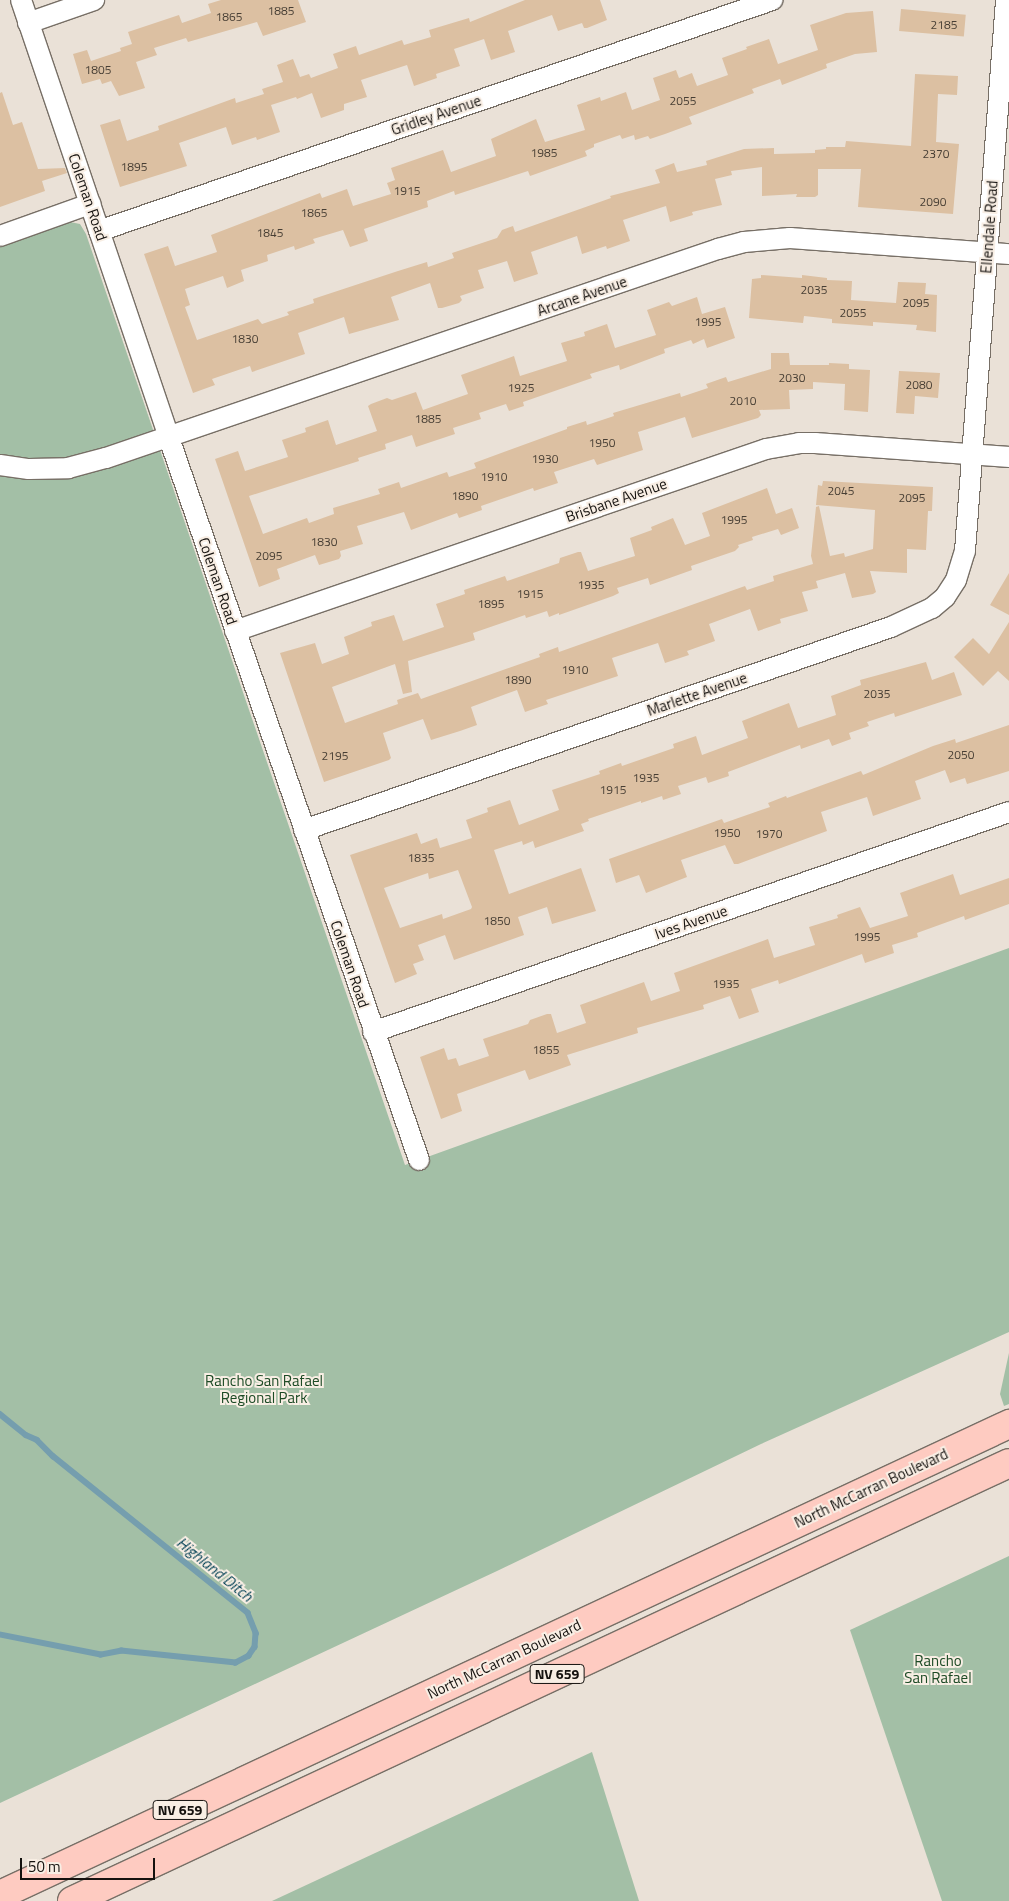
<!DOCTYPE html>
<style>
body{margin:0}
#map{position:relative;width:1009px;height:1901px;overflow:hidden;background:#eae1d7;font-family:"Titillium Web",sans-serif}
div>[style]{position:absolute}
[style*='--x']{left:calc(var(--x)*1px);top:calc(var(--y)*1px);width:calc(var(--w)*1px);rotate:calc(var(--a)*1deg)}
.green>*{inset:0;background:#a3bfa6}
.stream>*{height:5.5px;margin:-2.75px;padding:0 2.75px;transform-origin:2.75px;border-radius:2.75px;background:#759eae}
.building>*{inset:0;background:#dcc0a2;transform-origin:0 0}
.roads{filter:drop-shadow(1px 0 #776f66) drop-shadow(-1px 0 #776f66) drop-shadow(0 1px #776f66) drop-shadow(0 -1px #776f66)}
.street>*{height:20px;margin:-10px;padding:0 10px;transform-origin:10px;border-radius:10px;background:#fff}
.primary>*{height:28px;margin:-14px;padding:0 14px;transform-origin:14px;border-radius:14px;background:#fecbc1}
span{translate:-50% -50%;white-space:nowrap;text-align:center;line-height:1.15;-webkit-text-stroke:4px #f8eee4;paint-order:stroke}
.number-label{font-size:12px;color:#473e34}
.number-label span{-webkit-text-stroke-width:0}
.shield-label span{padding:1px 4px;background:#f8eee4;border:1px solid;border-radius:4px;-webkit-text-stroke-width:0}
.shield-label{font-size:14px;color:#15120f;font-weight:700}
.street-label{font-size:15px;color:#15120f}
.park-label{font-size:15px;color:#1c4a25}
.water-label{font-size:16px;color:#074457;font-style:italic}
.scale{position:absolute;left:20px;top:1858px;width:135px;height:22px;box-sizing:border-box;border:2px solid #15120f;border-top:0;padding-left:6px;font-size:15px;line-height:18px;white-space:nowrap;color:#15120f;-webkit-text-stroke:4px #f8eee4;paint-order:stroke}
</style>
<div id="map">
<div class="green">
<i style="clip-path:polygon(70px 222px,80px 224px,86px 234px,405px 1165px,1009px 948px,1009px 1332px,761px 1444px,497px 1571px,0 1803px,0 245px)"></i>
<i style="clip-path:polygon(1009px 1353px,1009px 1404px,1004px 1406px,1000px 1394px)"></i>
<i style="clip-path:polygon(1009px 1556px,1009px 1901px,942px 1901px,850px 1630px)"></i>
<i style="clip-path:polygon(592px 1752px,639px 1901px,272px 1901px)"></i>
</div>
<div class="stream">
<i style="--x:0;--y:1414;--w:33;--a:39"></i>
<i style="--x:26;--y:1435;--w:12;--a:24"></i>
<i style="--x:37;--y:1440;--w:23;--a:45"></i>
<i style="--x:53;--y:1456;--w:250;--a:38.8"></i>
<i style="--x:248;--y:1613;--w:22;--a:68"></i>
<i style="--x:256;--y:1633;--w:14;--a:94"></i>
<i style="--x:255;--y:1647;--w:11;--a:124"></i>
<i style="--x:249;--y:1656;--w:15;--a:152"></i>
<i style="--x:236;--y:1663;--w:115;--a:-174"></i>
<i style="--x:122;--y:1651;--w:21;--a:169"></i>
<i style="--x:101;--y:1655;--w:103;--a:-168.8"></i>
</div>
<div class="building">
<i style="clip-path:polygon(221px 0,298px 0,306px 22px,263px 36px,257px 22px,188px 42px,186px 38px,154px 48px,157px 55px,136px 62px,145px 88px,119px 96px,111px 81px,102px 84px,100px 79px,82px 84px,73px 54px,87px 50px,91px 61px,121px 51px,120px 48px,132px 44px,128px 32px,179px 15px,182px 23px,211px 13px,208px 4px)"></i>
<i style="clip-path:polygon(525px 0,600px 0,607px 20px,587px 28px,584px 28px,582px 23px,558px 31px,552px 15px,508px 31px,515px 52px,491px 60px,484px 39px,454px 49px,460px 66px,436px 74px,437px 78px,414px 86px,407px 65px,361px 80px,367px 97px,344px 104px,344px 110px,321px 118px,312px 93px,297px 99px,296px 97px,271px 105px,280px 132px,257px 140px,256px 137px,232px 145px,226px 127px,179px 143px,187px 166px,120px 187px,100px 125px,120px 119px,127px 141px,159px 130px,158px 126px,235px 98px,236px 103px,264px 94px,262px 89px,283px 82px,277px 65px,293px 59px,300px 77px,309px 74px,311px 78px,338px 68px,333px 54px,356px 46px,359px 55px,402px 40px,404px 45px,431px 37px,429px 30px,469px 18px,470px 22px)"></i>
<i style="left:901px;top:9px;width:65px;height:22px;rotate:5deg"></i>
<i style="clip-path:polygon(873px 11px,877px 52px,855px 54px,826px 64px,827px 68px,782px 85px,780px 79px,752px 89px,754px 93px,689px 117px,692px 124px,665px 134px,650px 139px,648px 136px,635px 140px,634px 135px,622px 139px,620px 135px,594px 144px,594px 147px,585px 151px,587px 156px,530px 176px,528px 171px,455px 195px,454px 191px,427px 201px,428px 207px,364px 229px,368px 241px,350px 247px,343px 230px,313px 239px,315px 243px,295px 250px,294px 246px,267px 255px,268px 261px,241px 270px,244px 281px,227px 288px,223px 276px,185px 289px,190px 305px,185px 307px,197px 340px,258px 319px,262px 324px,289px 315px,287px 312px,314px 303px,313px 299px,398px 271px,427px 262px,428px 267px,454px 258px,452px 253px,497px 238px,502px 230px,513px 226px,515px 232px,611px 198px,610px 196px,660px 183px,655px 170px,674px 163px,677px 172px,707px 165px,706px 161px,744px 149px,774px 148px,774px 154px,815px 153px,815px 150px,826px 149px,826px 147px,845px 147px,846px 141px,911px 146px,915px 74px,958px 76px,957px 95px,938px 94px,936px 142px,959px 144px,953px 214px,858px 207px,861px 169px,818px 169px,818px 195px,815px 197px,796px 197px,797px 194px,762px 196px,762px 167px,731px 171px,732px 175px,715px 179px,722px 205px,692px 212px,693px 215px,670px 222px,666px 206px,623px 220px,630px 241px,607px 249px,606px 246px,582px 254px,577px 236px,531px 252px,538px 274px,514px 282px,507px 261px,478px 270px,484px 288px,460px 296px,462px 300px,459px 303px,442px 308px,438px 308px,430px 283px,391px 297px,399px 320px,349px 334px,344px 317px,298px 333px,305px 354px,252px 372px,250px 366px,212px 379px,215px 385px,193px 393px,144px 254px,168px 246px,175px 266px,217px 252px,211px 235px,320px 193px,322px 198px,347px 189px,353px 206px,391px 194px,387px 183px,395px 180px,391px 168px,443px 150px,451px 172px,496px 156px,491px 139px,536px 119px,545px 142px,585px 130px,577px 105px,600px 97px,601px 101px,626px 92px,632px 110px,660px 100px,653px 78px,676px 70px,679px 78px,692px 73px,697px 86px,728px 75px,722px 58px,747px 49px,746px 47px,769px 39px,778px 64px,818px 50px,810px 25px,846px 13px)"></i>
<i style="clip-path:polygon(2px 92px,13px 125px,22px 122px,38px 169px,65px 168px,67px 173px,42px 181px,45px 191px,0 207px,0 93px)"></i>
<i style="clip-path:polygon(761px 275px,802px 278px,802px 275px,827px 278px,827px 280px,852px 281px,851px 300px,896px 303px,898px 282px,926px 283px,925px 294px,937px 295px,936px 332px,916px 330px,917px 325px,873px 322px,873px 326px,832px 323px,832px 319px,804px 316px,803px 323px,749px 318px,752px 279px,761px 278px)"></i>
<i style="clip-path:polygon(697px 297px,702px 314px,725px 307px,735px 338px,707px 348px,704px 339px,693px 344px,691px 340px,664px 349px,665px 353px,620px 370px,619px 365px,590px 374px,592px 378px,523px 402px,524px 406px,509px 411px,506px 404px,479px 413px,481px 419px,453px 428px,455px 434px,416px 447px,412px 435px,385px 444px,386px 449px,358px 458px,359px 461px,249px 496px,263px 534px,307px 518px,309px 523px,334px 514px,333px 508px,380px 494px,378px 489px,399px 482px,401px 488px,447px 472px,449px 477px,476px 468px,474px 463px,567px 429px,567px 427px,586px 421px,587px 425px,614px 416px,613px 413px,680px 393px,681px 397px,708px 388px,706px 384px,726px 377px,728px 382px,771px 369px,771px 353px,789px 353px,790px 365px,829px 365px,829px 363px,849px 364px,849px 369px,870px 370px,868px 412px,844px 410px,845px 384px,813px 382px,813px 389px,789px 390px,790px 409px,759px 410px,761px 415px,758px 418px,692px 438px,685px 417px,638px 432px,643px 450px,597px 465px,594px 459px,554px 472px,558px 483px,534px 491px,533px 488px,481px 506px,482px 510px,459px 518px,457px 513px,411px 530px,404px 512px,357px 526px,363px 544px,340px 551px,341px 556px,339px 559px,319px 565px,315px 555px,277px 569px,280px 579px,259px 587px,215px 459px,238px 451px,245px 471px,288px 457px,282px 440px,306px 432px,305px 428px,328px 420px,336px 445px,377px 431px,368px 406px,371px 404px,387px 398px,392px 400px,416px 392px,423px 410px,468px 394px,461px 375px,514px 356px,520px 376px,567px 361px,561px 343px,585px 336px,584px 332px,607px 324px,615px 348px,656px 335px,647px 310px,669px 302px,672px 306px)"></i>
<i style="clip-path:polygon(899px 371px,940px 373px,938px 398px,915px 396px,914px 414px,896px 413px)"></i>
<i style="clip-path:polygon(823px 481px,933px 487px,932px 511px,928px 511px,926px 550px,907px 549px,907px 573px,870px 571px,876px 592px,873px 594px,852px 598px,845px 573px,816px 581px,818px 588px,802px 592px,808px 611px,780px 619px,781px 623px,758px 631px,750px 609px,709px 624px,715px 641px,687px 651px,689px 655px,665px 663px,658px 643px,612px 658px,618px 676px,546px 700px,548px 704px,525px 712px,517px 690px,471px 707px,477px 725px,460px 731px,431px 740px,423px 719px,383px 733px,391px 758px,389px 760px,324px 782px,280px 653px,315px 643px,322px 664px,349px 654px,344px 637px,372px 626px,371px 622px,394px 615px,403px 641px,444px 627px,436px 604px,465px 594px,464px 590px,505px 576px,507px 581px,559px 563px,560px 558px,578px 552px,581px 552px,588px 571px,635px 556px,630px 538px,652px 530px,651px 527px,673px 518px,685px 545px,710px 536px,702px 513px,767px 488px,776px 514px,792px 508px,799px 528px,781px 535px,778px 529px,752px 537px,753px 540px,738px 545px,739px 547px,735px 551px,691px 566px,692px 570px,650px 585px,648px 578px,617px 588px,619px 593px,613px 596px,559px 615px,559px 613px,549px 617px,547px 611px,526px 618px,525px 615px,473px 633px,475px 640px,408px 661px,412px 692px,403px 694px,395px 664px,332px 687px,345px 723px,398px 704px,397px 700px,418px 693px,421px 699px,540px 657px,539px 654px,558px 647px,559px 652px,745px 586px,747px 590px,774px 581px,773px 576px,813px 564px,811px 556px,816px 507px,819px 506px,830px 556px,844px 553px,845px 557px,873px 549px,875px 510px,816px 505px,818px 485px,822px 486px)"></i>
<i style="clip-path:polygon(1009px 573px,1009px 615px,990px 605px)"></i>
<i style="clip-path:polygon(1009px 622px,1009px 681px,998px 671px,983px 686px,954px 657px,973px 638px,989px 654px)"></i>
<i style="clip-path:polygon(evenodd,926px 662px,932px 680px,954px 672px,962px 695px,895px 717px,894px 713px,867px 722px,869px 726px,849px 733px,851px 739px,832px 746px,829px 739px,801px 749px,800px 745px,728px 772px,729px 776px,708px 783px,706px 777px,678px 786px,681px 794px,663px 800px,662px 796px,641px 803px,641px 801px,588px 819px,589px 821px,581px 824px,584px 831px,535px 848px,533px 841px,523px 845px,522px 841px,494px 850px,509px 894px,581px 868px,596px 911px,552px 924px,547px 907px,518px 917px,524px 935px,454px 960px,445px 935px,418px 945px,424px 960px,413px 964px,417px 974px,395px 983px,350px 855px,417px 833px,421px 844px,437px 838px,440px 848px,472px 838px,466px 820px,488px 812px,487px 808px,510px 800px,519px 825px,559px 810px,552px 790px,600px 774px,599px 771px,621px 763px,622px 766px,674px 748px,673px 744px,696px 736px,702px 755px,748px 738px,742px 721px,789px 703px,798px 728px,836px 715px,831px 696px,861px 685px,860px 680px,926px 662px,458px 870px,472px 907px,471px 909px,443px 919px,442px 914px,400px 928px,384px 888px,428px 873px,429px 879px,458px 870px)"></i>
<i style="clip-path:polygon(1009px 725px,1009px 771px,967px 784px,965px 778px,950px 783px,945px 770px,915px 781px,921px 799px,873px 816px,867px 797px,821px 812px,827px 831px,738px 864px,734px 864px,725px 845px,681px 860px,687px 877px,646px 893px,639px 875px,616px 883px,609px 859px,722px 819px,724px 823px,770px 807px,768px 803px,786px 796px,787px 798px,861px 771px,863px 775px,933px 746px,955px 739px,956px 743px)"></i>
<i style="clip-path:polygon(953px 874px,960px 895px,1009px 878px,1009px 904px,965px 920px,964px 916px,917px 933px,918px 937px,892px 945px,894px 953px,865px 963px,862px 954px,779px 984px,778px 980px,751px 989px,759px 1012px,739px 1019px,730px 996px,703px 1005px,704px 1009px,637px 1028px,638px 1033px,567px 1055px,571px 1065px,529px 1080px,525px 1070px,457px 1094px,462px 1111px,441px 1119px,420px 1057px,444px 1048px,448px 1060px,456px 1058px,459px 1066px,489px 1056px,483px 1039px,528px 1024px,530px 1020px,547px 1014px,551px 1014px,557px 1033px,586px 1023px,580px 1005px,644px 982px,651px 1001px,680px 991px,674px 973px,768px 939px,774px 958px,815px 945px,809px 927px,838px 918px,837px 915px,860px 907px,870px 928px,908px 916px,900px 893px)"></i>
</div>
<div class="roads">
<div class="street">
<i style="--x:21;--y:0;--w:462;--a:71.3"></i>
<i style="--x:169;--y:438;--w:764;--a:70.9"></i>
<i style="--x:28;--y:23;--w:70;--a:-19.2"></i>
<i style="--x:99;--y:231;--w:712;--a:-18.94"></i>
<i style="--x:0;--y:236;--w:96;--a:-19.6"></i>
<i style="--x:0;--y:465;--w:29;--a:8"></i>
<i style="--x:29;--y:469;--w:39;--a:-1"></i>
<i style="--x:68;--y:468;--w:39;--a:-15"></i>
<i style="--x:106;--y:458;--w:647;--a:-18.86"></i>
<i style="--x:718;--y:249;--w:27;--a:-15"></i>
<i style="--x:744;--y:242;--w:46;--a:-5"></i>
<i style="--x:790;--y:238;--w:220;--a:4.2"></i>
<i style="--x:235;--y:631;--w:561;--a:-18.92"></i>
<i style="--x:766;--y:449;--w:34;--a:-10"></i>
<i style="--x:799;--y:443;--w:16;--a:0"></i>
<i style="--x:815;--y:443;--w:195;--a:4.1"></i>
<i style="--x:304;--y:830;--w:621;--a:-19.08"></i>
<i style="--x:891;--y:627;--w:45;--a:-24.9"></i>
<i style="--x:932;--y:608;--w:17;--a:-40"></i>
<i style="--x:945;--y:597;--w:20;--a:-57"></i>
<i style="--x:956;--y:580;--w:30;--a:-73"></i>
<i style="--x:965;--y:551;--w:553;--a:-85.74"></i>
<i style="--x:373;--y:1032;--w:673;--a:-19.08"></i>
</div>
<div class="primary">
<i style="--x:0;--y:1895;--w:1114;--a:-25.02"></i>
<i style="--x:72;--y:1901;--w:1034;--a:-25.05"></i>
</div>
</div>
<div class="number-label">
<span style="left:281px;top:11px">1885</span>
<span style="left:229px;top:17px">1865</span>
<span style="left:944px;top:25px">2185</span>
<span style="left:98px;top:70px">1805</span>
<span style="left:683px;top:101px">2055</span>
<span style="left:544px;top:153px">1985</span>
<span style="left:936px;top:154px">2370</span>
<span style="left:134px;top:167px">1895</span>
<span style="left:407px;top:191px">1915</span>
<span style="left:933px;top:202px">2090</span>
<span style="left:314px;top:213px">1865</span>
<span style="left:270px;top:233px">1845</span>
<span style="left:814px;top:290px">2035</span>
<span style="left:916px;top:303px">2095</span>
<span style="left:853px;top:313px">2055</span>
<span style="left:708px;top:322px">1995</span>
<span style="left:245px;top:339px">1830</span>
<span style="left:792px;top:378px">2030</span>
<span style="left:919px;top:385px">2080</span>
<span style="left:521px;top:388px">1925</span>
<span style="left:743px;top:401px">2010</span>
<span style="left:428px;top:419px">1885</span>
<span style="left:602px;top:443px">1950</span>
<span style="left:545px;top:459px">1930</span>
<span style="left:494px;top:477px">1910</span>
<span style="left:841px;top:491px">2045</span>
<span style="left:465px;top:496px">1890</span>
<span style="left:912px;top:498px">2095</span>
<span style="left:734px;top:520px">1995</span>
<span style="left:324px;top:542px">1830</span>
<span style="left:269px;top:556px">2095</span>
<span style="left:591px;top:585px">1935</span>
<span style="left:530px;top:594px">1915</span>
<span style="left:491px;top:604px">1895</span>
<span style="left:575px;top:670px">1910</span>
<span style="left:518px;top:680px">1890</span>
<span style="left:877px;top:694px">2035</span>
<span style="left:961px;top:755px">2050</span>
<span style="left:335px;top:756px">2195</span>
<span style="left:646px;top:778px">1935</span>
<span style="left:613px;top:790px">1915</span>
<span style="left:727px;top:833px">1950</span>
<span style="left:769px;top:834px">1970</span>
<span style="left:421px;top:858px">1835</span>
<span style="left:497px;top:921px">1850</span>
<span style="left:867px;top:937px">1995</span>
<span style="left:726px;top:984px">1935</span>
<span style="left:546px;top:1050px">1855</span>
</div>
<div class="shield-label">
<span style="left:557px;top:1674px">NV 659</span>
<span style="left:180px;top:1810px">NV 659</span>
</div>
<div class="street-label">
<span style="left:436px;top:115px;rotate:-19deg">Gridley Avenue</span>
<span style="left:88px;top:197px;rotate:71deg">Coleman Road</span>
<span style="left:989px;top:227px;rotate:-86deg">Ellendale Road</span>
<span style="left:582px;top:296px;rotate:-19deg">Arcane Avenue</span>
<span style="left:616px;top:500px;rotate:-19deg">Brisbane Avenue</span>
<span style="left:218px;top:581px;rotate:71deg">Coleman Road</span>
<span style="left:697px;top:694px;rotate:-19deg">Marlette Avenue</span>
<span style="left:691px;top:922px;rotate:-19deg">Ives Avenue</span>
<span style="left:350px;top:964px;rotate:71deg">Coleman Road</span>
<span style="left:871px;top:1488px;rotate:-25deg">North McCarran Boulevard</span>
<span style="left:504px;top:1659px;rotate:-25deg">North McCarran Boulevard</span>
</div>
<div class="park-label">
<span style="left:264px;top:1389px">Rancho San Rafael<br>Regional Park</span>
<span style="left:938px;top:1669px">Rancho<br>San Rafael</span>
</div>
<div class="water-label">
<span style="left:215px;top:1569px;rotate:39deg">Highland Ditch</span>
</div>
<div class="scale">50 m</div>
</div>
